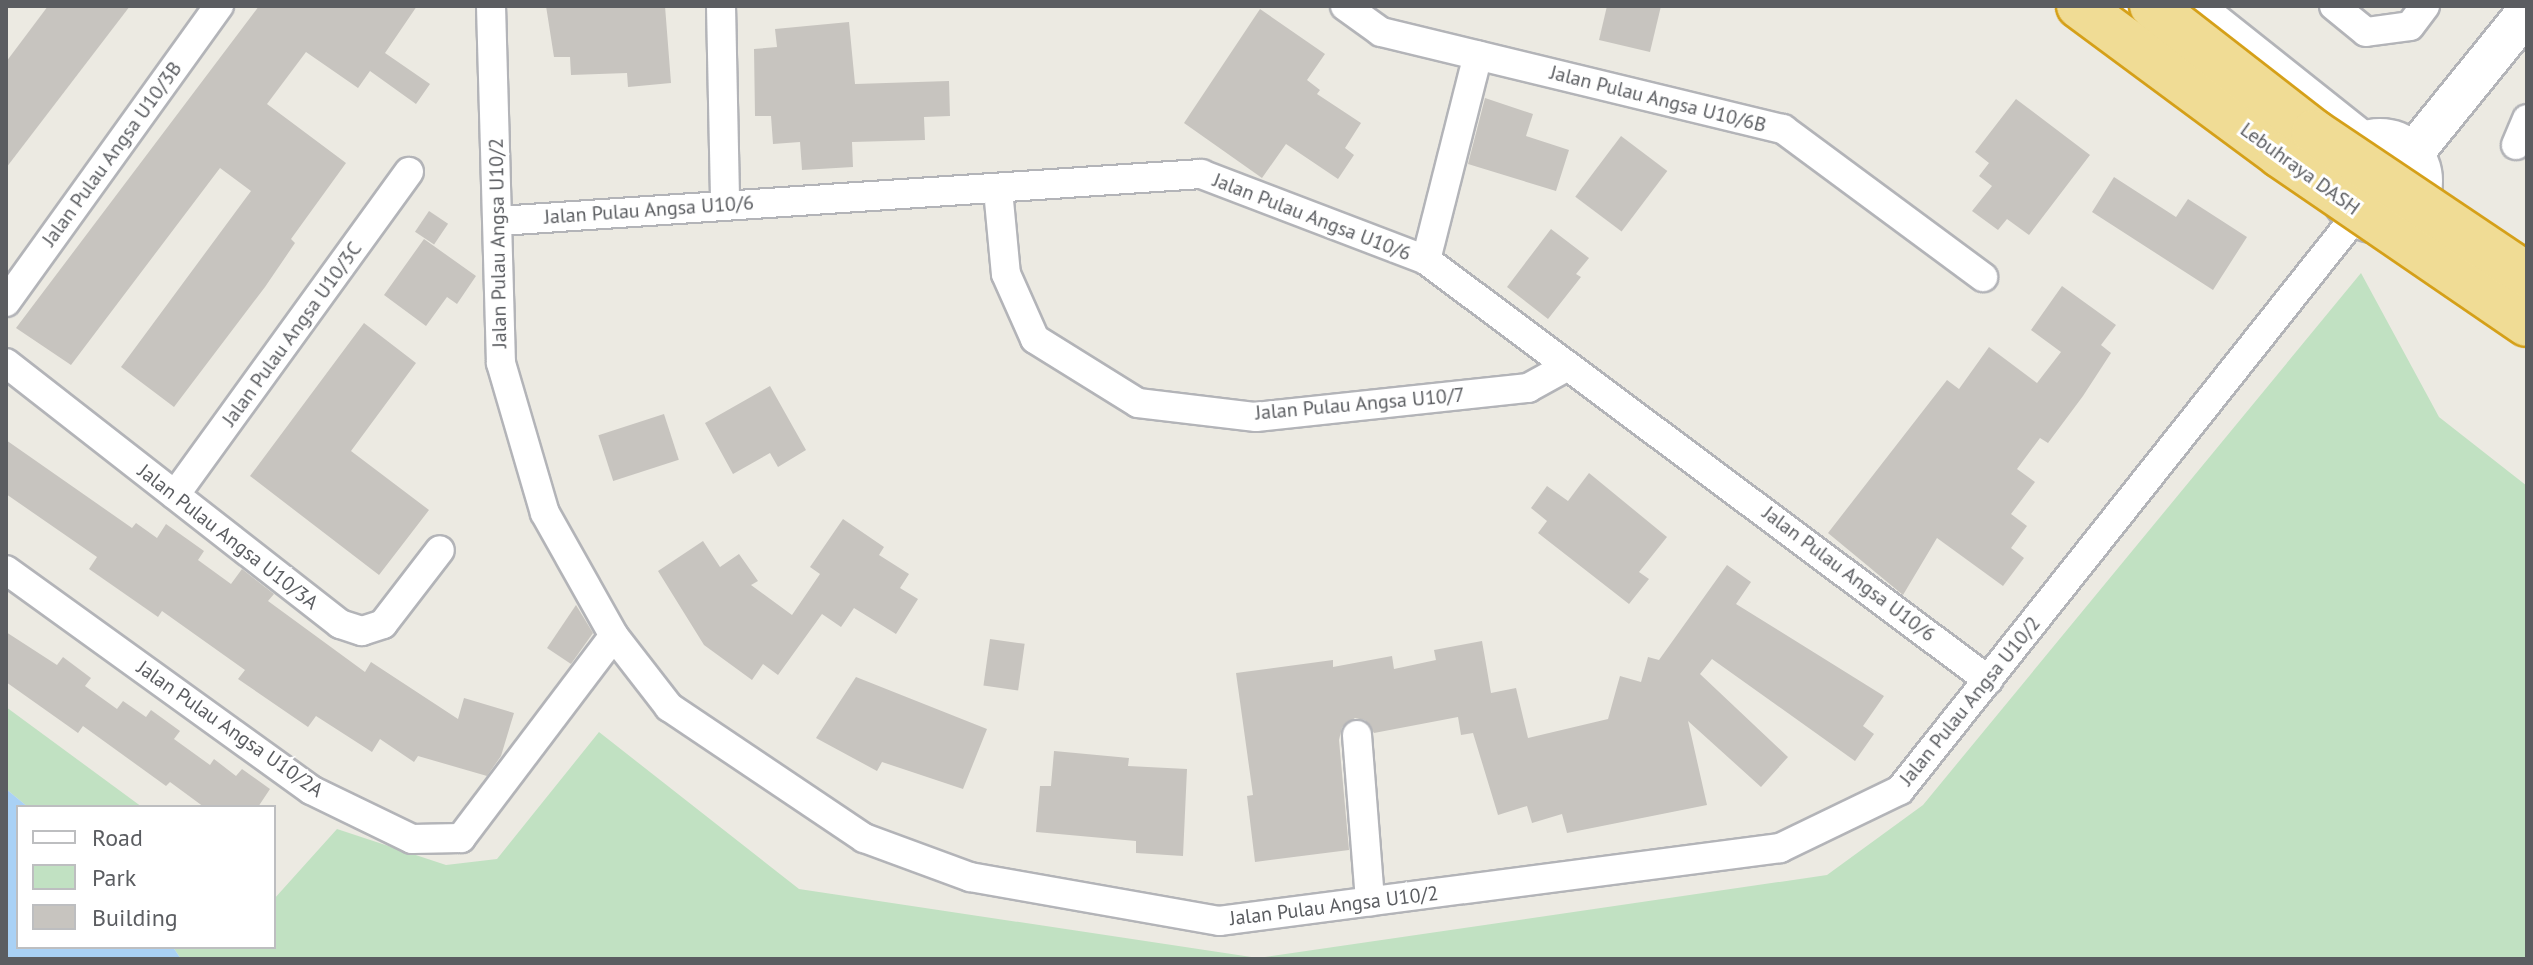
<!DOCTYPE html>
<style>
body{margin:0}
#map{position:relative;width:2533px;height:965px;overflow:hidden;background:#eceae2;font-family:"PT Sans",sans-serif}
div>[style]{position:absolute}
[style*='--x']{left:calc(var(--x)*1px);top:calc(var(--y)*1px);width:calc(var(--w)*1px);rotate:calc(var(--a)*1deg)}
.green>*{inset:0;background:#c1e1c2}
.water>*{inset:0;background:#a9d1f5}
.building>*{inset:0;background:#c7c4bf;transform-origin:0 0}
.roads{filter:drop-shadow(2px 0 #b3b4b8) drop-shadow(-2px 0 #b3b4b8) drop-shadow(0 2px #b3b4b8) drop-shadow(0 -2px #b3b4b8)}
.street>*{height:28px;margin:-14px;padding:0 14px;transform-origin:14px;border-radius:14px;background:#fff}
.secondary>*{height:40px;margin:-20px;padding:0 20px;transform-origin:20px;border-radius:20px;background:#fff}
.secondary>.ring{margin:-20px;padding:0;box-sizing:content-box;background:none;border:40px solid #fff;border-radius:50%}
.bridges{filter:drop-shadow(2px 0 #d5a019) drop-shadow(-2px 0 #d5a019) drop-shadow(0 2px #d5a019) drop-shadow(0 -2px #d5a019)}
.highway-bridge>*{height:44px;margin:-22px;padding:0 22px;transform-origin:22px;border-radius:22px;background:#f0dc95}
span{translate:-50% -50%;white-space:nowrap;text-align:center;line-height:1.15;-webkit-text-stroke:6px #fff;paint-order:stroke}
.street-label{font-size:20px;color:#5b5d61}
.frame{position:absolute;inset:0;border:8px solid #5b5d61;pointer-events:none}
.legend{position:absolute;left:16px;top:805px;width:260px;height:144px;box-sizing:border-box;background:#fff;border:2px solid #bdbec0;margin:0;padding:10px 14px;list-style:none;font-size:24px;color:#5b5d61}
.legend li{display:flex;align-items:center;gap:16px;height:40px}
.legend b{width:40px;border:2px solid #bdbec0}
</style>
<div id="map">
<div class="green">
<i style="clip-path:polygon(2361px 273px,2439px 417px,2527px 486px,2527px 959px,181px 959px,173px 947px,274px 947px,274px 899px,337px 829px,446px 865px,497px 859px,599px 732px,799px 889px,1258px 958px,1827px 875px,1923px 805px)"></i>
<i style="clip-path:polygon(6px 707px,142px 807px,28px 807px,6px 789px)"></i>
</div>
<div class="water">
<i style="clip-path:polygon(6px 789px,28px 807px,18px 807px,18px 947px,173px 947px,181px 959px,6px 959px)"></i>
</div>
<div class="building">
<i style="clip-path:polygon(48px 6px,130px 6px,6px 168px,6px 62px)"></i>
<i style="clip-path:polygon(259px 6px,417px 6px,385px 53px,430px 84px,416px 104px,370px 71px,358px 88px,306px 52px,267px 104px,346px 163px,291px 239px,295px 243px,265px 287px,174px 407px,121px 367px,251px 191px,220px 168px,71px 365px,16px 328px)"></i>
<i style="clip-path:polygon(546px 6px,665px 6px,671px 83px,628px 87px,627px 73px,571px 75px,570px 57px,554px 57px)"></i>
<i style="clip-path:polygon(1607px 6px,1661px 6px,1650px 52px,1599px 40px)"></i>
<i style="clip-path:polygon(1260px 9px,1325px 54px,1307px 80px,1320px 90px,1317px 94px,1361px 123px,1345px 148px,1354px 155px,1338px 179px,1286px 144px,1262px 178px,1184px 123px)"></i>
<i style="clip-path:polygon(849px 22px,855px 84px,949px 81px,950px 116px,924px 117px,925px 140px,852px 142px,853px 167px,802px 170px,800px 142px,773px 144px,771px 116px,755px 116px,754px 49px,777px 47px,775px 29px)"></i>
<i style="clip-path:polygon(1485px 98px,1533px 114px,1526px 136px,1569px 150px,1556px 191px,1468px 164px)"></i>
<i style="clip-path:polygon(2016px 99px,2090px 155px,2029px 235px,2007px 219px,1998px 230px,1972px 211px,1992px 186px,1979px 176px,1989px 163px,1975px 152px)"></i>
<i style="left:1621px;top:136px;width:58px;height:76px;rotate:37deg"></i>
<i style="clip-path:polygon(2114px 177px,2176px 217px,2188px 199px,2247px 237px,2213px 290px,2092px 212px)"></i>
<i style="left:429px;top:211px;width:23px;height:25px;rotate:34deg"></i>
<i style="clip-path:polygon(1551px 229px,1589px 258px,1576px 274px,1581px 277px,1548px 319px,1507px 287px)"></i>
<i style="clip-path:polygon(424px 239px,476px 276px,457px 304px,447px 297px,426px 326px,384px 295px)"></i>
<i style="clip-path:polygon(2062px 286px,2116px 325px,2101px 345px,2111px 353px,2083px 396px,2048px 443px,2040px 438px,2017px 469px,2035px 482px,2011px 514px,2027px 526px,2011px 548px,2024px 558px,2003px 586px,1937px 538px,1903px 595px,1828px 533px,1947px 380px,1959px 389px,1989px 347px,2037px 383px,2061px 352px,2031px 330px)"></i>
<i style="clip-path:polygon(364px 323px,416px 363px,351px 451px,429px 510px,379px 575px,250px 476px)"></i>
<i style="clip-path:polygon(770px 386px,806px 450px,778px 467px,770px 453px,733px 474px,705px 423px)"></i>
<i style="left:664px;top:414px;width:48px;height:69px;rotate:72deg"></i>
<i style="clip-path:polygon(6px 440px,132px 528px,136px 523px,157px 538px,166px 524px,204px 551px,198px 560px,231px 584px,242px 569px,274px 594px,268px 601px,365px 672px,371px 662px,458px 719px,464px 698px,514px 713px,501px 756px,487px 776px,418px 756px,414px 762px,380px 739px,372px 752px,316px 716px,308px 727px,238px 679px,245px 670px,162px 611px,158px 617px,89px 569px,97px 557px,6px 494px)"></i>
<i style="clip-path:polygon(1589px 473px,1667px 537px,1639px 572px,1649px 579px,1629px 604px,1538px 533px,1547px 521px,1531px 508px,1547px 486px,1568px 501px)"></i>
<i style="clip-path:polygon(843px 519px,884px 547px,879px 555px,909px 574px,900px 588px,918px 599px,896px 634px,854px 608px,841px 627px,822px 614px,778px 675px,763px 664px,752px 680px,704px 645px,658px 571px,703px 541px,720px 567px,739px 554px,758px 581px,751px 585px,792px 615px,820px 574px,810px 567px)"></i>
<i style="clip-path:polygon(1727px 565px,1751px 582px,1736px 604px,1884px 696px,1863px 726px,1874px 734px,1855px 761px,1712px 659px,1700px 674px,1788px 757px,1761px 787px,1688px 721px,1707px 805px,1567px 833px,1562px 814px,1532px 823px,1527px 806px,1498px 815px,1473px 733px,1461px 735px,1458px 717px,1374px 733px,1365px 720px,1355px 718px,1342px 727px,1339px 740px,1349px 850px,1255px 862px,1247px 796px,1253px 795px,1236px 673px,1333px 660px,1333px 667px,1392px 656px,1394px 669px,1436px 660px,1434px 650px,1482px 641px,1491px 693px,1516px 688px,1528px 738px,1608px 719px,1620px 676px,1641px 682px,1648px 657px,1659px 660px)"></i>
<i style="clip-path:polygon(576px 605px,593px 633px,571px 664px,547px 648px)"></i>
<i style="clip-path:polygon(6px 632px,57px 665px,63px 657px,91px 678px,85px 686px,117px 709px,123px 701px,146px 717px,151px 710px,180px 731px,174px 739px,210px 765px,214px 759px,236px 776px,242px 769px,270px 789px,258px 807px,204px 807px,170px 782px,166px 786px,83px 726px,78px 733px,6px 682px)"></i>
<i style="left:990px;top:639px;width:35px;height:47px;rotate:8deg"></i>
<i style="clip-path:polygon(856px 677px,987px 729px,963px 789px,882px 762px,877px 771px,816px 738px)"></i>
<i style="clip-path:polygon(1054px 751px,1129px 758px,1128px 766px,1187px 769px,1183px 856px,1136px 853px,1136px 841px,1036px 832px,1040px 786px,1051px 786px)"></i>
</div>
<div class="roads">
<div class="street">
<i style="--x:491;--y:6;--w:357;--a:88.4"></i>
<i style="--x:501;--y:363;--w:156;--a:73.7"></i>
<i style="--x:545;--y:513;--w:141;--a:60.7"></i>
<i style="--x:614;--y:636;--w:90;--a:52.2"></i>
<i style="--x:669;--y:707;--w:235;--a:33.9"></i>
<i style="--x:864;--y:838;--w:113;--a:20.2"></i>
<i style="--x:970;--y:877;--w:253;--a:10"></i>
<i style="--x:1219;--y:921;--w:566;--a:-7.41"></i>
<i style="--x:1780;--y:848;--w:133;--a:-25.8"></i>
<i style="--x:1900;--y:790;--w:733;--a:-51.54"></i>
<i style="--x:721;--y:6;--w:198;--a:88.8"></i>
<i style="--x:1345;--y:6;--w:44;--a:35.8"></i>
<i style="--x:1381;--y:32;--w:414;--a:13.6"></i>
<i style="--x:1783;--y:129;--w:249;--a:36.5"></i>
<i style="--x:2334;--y:6;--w:41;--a:39.1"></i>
<i style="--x:2366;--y:32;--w:44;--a:-7.8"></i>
<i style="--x:2410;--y:26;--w:25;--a:-53"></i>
<i style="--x:2516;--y:145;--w:28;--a:-67"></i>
<i style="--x:998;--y:190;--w:84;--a:84.6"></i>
<i style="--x:1006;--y:274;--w:71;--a:66"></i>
<i style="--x:1035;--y:339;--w:121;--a:31.9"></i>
<i style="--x:1138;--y:403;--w:119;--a:6.8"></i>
<i style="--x:1256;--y:417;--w:274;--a:-6.1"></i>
<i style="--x:1528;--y:388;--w:43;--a:-28.9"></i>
<i style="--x:499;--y:221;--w:704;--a:-3.83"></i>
<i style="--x:1201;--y:174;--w:241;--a:20.9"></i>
<i style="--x:1426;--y:260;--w:702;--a:36.77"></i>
<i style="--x:1426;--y:260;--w:211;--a:-75.8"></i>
<i style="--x:6;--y:302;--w:365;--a:-54.3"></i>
<i style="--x:6;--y:363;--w:424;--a:38"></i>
<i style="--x:340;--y:624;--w:23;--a:18"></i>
<i style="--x:362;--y:631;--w:22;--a:-18"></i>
<i style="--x:383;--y:624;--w:93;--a:-52.4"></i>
<i style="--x:175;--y:495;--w:399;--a:-54.1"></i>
<i style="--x:6;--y:570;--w:376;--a:35.8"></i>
<i style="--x:311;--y:790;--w:112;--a:25.9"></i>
<i style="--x:412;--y:839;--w:49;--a:-1.2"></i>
<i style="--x:461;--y:838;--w:253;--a:-52.9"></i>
<i style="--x:1357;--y:735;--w:167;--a:85.5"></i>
</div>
<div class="secondary">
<i style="--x:2123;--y:6;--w:65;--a:38.1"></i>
<i style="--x:2191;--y:6;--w:218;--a:38.5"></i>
<i class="ring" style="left:2338px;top:139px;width:44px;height:44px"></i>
<i style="--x:2413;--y:153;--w:181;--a:-51"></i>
</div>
</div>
<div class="bridges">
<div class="highway-bridge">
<i style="--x:2079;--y:6;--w:250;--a:36.5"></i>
<i style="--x:2280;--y:155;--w:299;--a:34.4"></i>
<i style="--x:2152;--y:6;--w:205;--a:37.9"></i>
<i style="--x:2314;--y:132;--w:257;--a:33.9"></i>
</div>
</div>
<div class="street-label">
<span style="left:1658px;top:99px;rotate:14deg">Jalan Pulau Angsa U10/6B</span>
<span style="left:112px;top:154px;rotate:-54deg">Jalan Pulau Angsa U10/3B</span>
<span style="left:2300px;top:169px;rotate:36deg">Lebuhraya DASH</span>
<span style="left:649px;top:210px;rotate:-4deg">Jalan Pulau Angsa U10/6</span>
<span style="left:1312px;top:217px;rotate:21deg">Jalan Pulau Angsa U10/6</span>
<span style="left:498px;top:243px;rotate:-91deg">Jalan Pulau Angsa U10/2</span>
<span style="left:292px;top:334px;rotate:-54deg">Jalan Pulau Angsa U10/3C</span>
<span style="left:1360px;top:404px;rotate:-5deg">Jalan Pulau Angsa U10/7</span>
<span style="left:228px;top:537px;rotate:38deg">Jalan Pulau Angsa U10/3A</span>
<span style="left:1849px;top:574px;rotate:37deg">Jalan Pulau Angsa U10/6</span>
<span style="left:1970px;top:701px;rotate:-51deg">Jalan Pulau Angsa U10/2</span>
<span style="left:230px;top:729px;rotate:35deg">Jalan Pulau Angsa U10/2A</span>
<span style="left:1334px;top:906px;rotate:-7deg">Jalan Pulau Angsa U10/2</span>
</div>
<div class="frame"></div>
<ul class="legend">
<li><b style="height:10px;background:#fff"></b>Road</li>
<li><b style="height:22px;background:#c1e1c2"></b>Park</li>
<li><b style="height:22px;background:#c7c4bf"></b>Building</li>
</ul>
</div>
